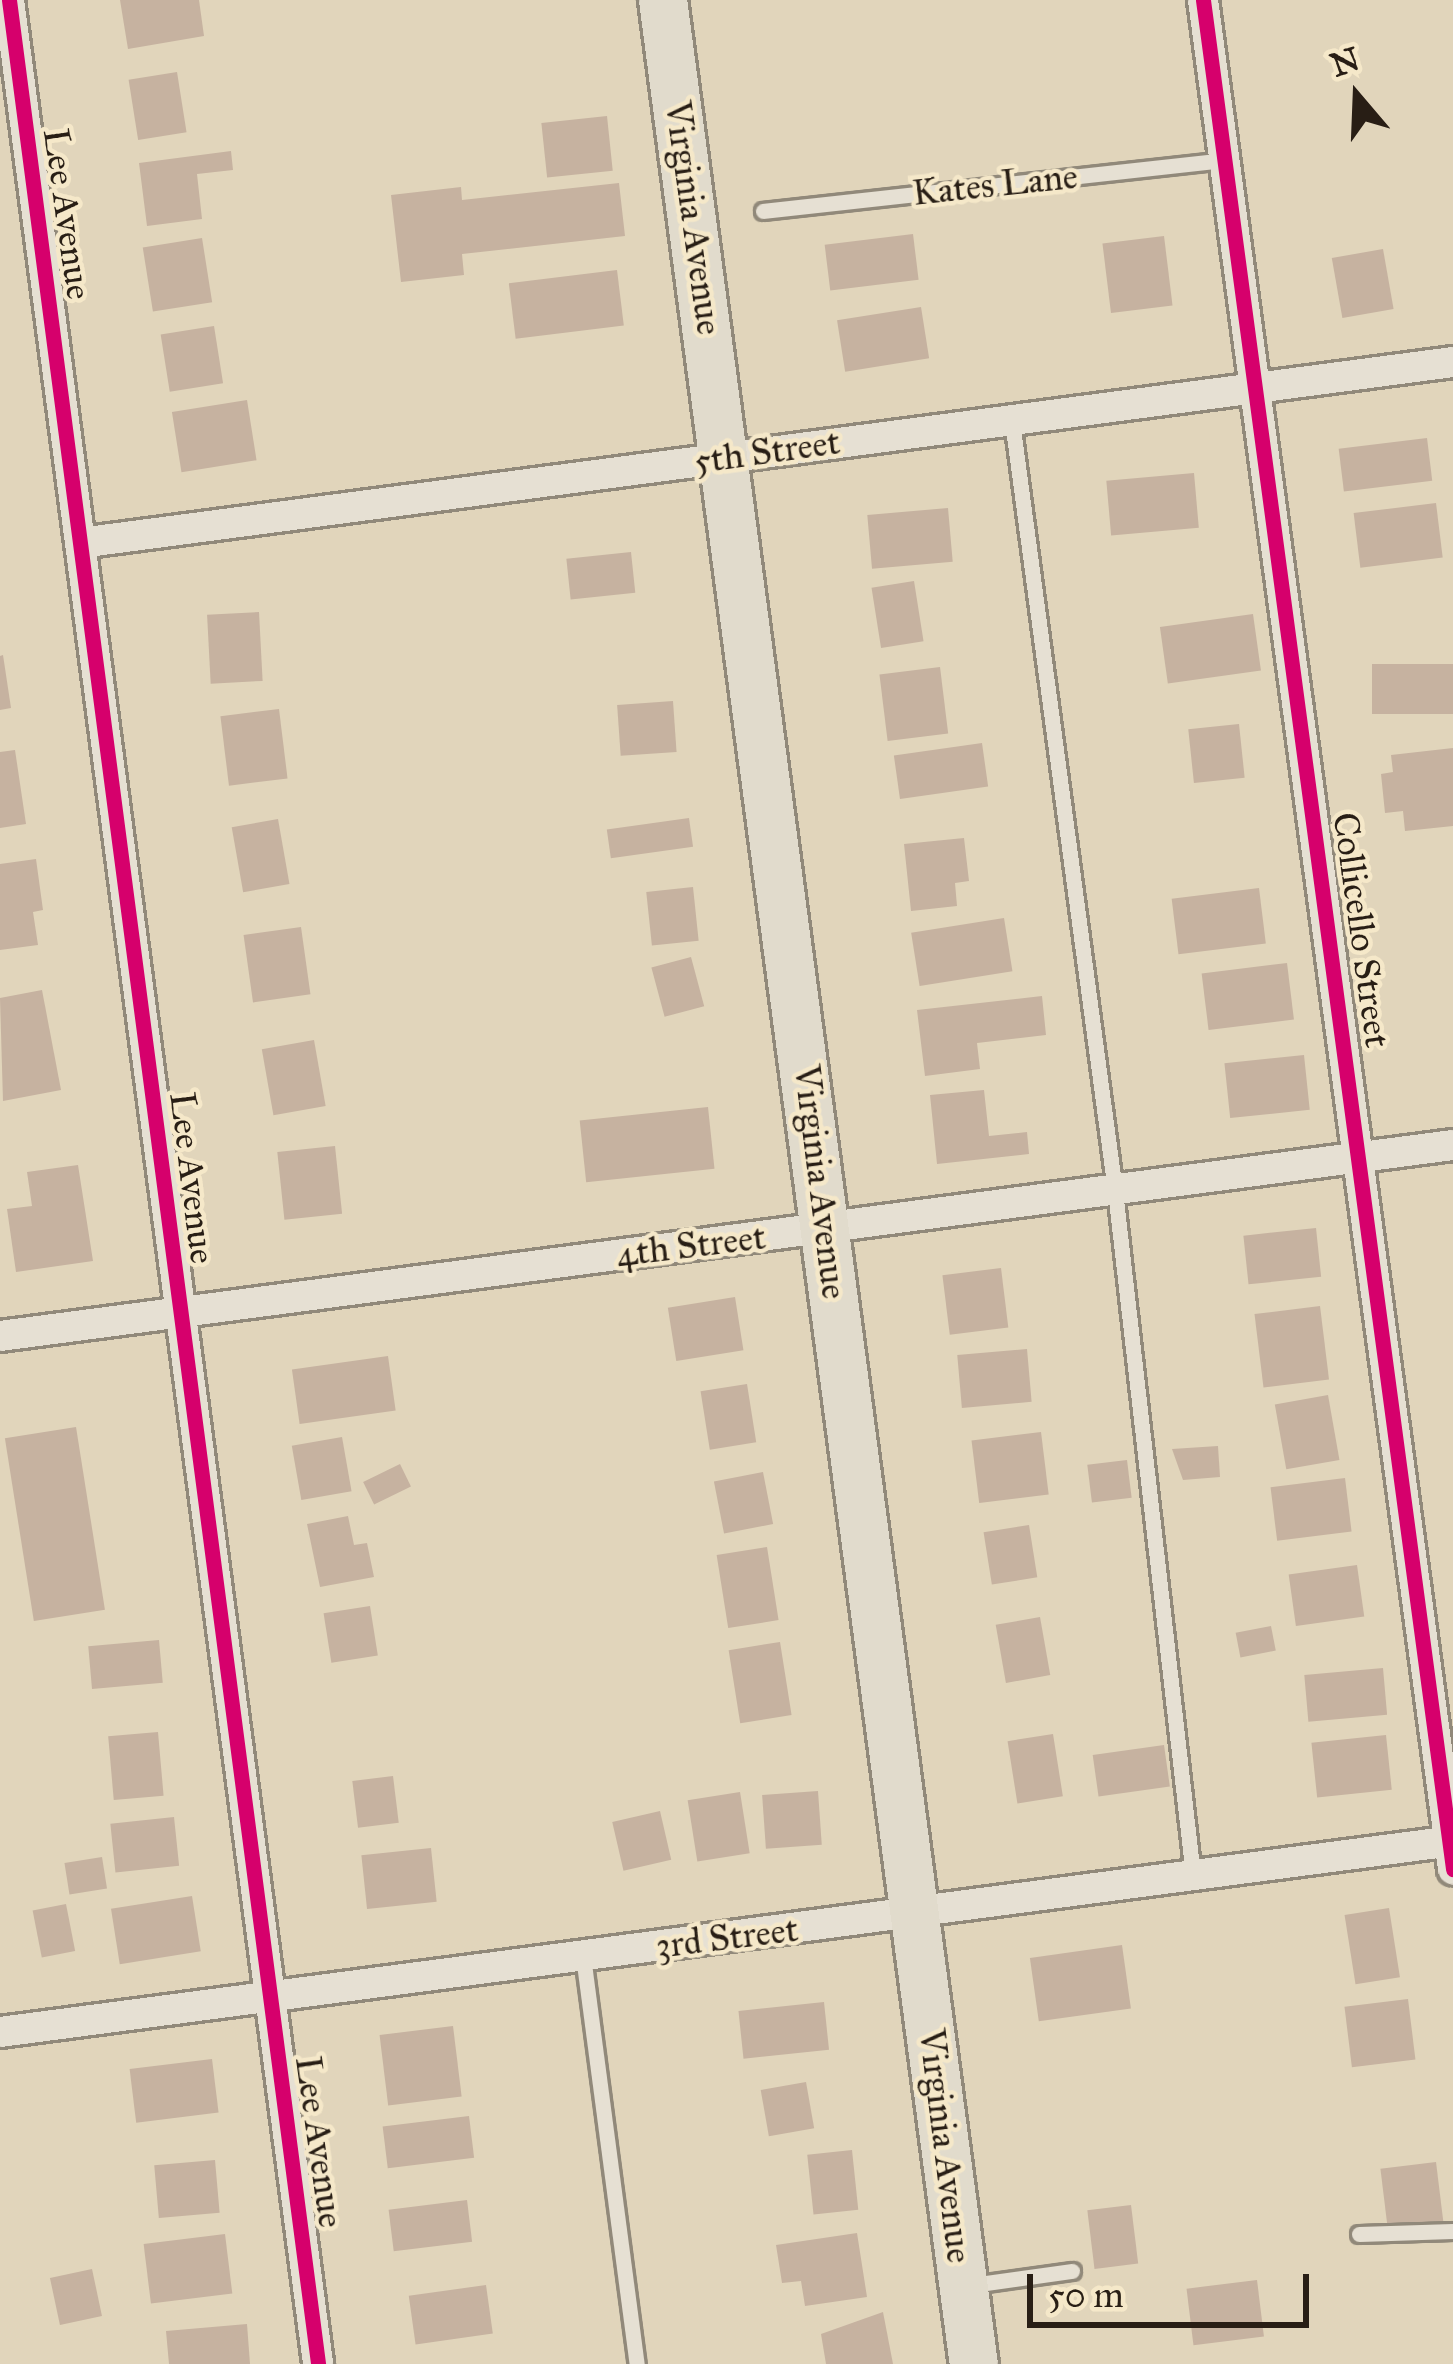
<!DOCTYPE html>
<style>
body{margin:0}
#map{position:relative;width:1453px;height:2364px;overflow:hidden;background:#e1d5bb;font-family:"IM FELL Great Primer",serif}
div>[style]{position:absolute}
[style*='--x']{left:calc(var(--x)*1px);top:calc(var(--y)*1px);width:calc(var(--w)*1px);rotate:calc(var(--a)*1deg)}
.building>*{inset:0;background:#c6b2a0;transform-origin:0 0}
.roads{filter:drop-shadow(3px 0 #91897a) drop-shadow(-3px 0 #91897a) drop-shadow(0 3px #91897a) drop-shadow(0 -3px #91897a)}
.lane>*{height:15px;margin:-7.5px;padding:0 7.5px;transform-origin:7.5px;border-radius:7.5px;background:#e6e0d3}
.street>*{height:30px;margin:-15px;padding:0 15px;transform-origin:15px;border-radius:15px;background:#e6e0d3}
.primary>*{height:48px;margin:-24px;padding:0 24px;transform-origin:24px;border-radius:24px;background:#e1dbcc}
.cycleway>*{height:15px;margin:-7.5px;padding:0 7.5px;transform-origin:7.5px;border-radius:7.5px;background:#d6006c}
span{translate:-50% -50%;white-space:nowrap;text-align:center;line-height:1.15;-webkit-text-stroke:9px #f5e8c9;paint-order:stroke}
.street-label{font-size:36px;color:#281e15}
.north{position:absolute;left:1297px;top:36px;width:120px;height:120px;-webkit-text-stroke:9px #f5e8c9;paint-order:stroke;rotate:341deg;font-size:33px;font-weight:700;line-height:48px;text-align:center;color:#281e15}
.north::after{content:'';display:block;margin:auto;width:42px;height:54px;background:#281e15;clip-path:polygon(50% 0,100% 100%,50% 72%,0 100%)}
.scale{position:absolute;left:1027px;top:2274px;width:282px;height:54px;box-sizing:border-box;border:6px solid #281e15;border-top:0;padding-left:15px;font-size:36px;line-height:42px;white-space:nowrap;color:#281e15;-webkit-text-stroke:9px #f5e8c9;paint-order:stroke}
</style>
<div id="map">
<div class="building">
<i style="clip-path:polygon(120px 0,199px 0,204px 36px,128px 49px)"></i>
<i style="left:177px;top:72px;width:61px;height:49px;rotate:81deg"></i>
<i style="left:607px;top:116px;width:55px;height:66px;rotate:84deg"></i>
<i style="clip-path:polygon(231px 151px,233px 170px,197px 174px,202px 219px,147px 226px,139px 163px)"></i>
<i style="clip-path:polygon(619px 183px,625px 236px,462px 254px,464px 275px,401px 282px,391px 195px,461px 187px,462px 200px)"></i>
<i style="left:913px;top:234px;width:46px;height:89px;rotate:83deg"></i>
<i style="left:1164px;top:236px;width:70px;height:62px;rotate:83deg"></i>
<i style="left:202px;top:238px;width:65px;height:60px;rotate:81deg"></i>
<i style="left:1383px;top:249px;width:61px;height:52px;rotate:80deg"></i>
<i style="left:617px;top:270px;width:56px;height:109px;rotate:83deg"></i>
<i style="left:921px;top:307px;width:52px;height:85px;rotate:81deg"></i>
<i style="left:214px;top:326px;width:58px;height:54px;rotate:81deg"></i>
<i style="left:247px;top:400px;width:61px;height:76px;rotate:81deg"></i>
<i style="left:1427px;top:438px;width:43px;height:89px;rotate:83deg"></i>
<i style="left:1194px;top:473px;width:55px;height:88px;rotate:85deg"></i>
<i style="left:1436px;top:503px;width:55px;height:83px;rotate:83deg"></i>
<i style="left:948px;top:508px;width:54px;height:81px;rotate:85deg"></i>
<i style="left:631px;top:552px;width:41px;height:65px;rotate:84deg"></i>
<i style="left:914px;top:581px;width:61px;height:43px;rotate:81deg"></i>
<i style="left:259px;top:612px;width:69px;height:52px;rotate:87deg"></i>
<i style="left:1253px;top:614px;width:57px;height:94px;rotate:82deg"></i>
<i style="clip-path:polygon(3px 655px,11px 708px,0 710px,0 656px)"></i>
<i style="left:1453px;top:664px;width:50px;height:81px;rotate:90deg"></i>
<i style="left:940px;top:667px;width:67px;height:61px;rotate:83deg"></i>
<i style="left:673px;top:701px;width:51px;height:56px;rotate:86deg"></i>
<i style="left:279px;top:709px;width:70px;height:59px;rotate:83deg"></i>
<i style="left:1239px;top:724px;width:54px;height:51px;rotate:84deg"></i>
<i style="left:982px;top:743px;width:44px;height:89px;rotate:82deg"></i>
<i style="clip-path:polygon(1453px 748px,1453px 826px,1405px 831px,1403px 811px,1385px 813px,1381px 774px,1393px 772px,1391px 755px)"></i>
<i style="clip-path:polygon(15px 750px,26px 824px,0 828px,0 752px)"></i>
<i style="left:689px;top:818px;width:29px;height:83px;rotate:82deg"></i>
<i style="left:278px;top:819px;width:66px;height:47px;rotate:80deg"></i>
<i style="clip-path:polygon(964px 838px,969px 881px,955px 883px,957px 906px,911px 911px,904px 844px)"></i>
<i style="clip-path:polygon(36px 859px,43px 910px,33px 912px,38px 945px,0 950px,0 864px)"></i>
<i style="left:693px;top:887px;width:54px;height:47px;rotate:84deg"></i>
<i style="left:1259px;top:888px;width:56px;height:88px;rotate:83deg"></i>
<i style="left:1004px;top:918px;width:54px;height:94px;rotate:81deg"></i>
<i style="left:301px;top:927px;width:68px;height:58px;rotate:82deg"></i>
<i style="left:691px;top:957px;width:51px;height:41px;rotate:75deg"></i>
<i style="left:1287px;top:963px;width:57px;height:86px;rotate:83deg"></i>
<i style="clip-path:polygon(42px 990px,61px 1090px,3px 1101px,0 998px)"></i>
<i style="clip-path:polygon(1042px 996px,1046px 1035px,977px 1043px,980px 1069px,925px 1076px,917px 1010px)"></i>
<i style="left:314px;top:1040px;width:67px;height:53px;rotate:80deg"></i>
<i style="left:1304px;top:1055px;width:55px;height:80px;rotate:84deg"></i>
<i style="clip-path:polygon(984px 1090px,989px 1136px,1027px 1132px,1029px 1154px,937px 1164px,930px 1095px)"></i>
<i style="left:708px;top:1107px;width:62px;height:129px;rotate:84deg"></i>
<i style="left:335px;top:1146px;width:68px;height:58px;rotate:84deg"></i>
<i style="clip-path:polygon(78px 1165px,93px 1261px,16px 1272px,7px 1209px,32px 1206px,27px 1172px)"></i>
<i style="left:1316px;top:1228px;width:49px;height:73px;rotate:84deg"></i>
<i style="left:1001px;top:1268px;width:60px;height:59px;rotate:83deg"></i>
<i style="left:735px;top:1297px;width:54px;height:68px;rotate:81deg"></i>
<i style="left:1320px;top:1306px;width:74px;height:66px;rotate:83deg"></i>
<i style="left:1027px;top:1349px;width:53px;height:70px;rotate:85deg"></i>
<i style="left:388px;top:1356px;width:55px;height:97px;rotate:82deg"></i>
<i style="left:747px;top:1384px;width:59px;height:47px;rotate:81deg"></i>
<i style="left:1328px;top:1395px;width:66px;height:54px;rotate:80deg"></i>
<i style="left:76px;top:1427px;width:185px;height:72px;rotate:81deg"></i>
<i style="left:1041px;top:1432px;width:63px;height:70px;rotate:83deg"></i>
<i style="left:342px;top:1437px;width:55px;height:51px;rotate:80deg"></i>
<i style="clip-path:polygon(1218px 1446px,1220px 1477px,1183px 1480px,1172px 1449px)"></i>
<i style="left:1127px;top:1460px;width:38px;height:40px;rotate:83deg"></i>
<i style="left:400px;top:1464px;width:25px;height:41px;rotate:64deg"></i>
<i style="left:763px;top:1472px;width:53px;height:50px;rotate:79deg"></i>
<i style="left:1345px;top:1478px;width:54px;height:75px;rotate:83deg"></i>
<i style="clip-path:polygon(348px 1516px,354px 1545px,367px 1543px,374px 1577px,320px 1587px,307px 1524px)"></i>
<i style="left:1029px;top:1525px;width:53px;height:46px;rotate:81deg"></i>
<i style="left:767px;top:1547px;width:74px;height:51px;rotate:81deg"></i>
<i style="left:1357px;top:1565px;width:52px;height:69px;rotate:82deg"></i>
<i style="left:370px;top:1606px;width:50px;height:47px;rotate:81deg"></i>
<i style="left:1040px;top:1617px;width:59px;height:45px;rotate:80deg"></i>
<i style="left:1271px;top:1626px;width:25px;height:36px;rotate:79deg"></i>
<i style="left:159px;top:1640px;width:43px;height:71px;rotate:85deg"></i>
<i style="left:780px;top:1642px;width:74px;height:52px;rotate:81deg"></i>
<i style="left:1383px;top:1668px;width:47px;height:79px;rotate:85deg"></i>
<i style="left:158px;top:1732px;width:64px;height:50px;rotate:85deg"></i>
<i style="left:1053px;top:1734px;width:63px;height:46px;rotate:81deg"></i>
<i style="left:1386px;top:1735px;width:55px;height:75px;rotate:84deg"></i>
<i style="left:1164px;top:1745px;width:42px;height:72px;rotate:82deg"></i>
<i style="left:393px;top:1776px;width:47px;height:41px;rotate:83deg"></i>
<i style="left:818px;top:1791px;width:54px;height:56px;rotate:86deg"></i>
<i style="left:740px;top:1792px;width:62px;height:53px;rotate:81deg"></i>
<i style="left:660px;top:1811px;width:50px;height:49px;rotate:77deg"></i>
<i style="left:174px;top:1817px;width:49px;height:64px;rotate:84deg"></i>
<i style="left:431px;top:1848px;width:54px;height:70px;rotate:84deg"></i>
<i style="left:102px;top:1857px;width:32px;height:38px;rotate:81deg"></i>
<i style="left:192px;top:1896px;width:56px;height:82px;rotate:81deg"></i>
<i style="left:66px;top:1904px;width:48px;height:34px;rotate:79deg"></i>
<i style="left:1389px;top:1908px;width:70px;height:45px;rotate:81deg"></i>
<i style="left:1122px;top:1945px;width:64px;height:93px;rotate:82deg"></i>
<i style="left:1408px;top:1999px;width:61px;height:64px;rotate:83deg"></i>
<i style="left:824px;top:2002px;width:48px;height:86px;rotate:84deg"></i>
<i style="left:453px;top:2026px;width:71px;height:74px;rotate:83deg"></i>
<i style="left:212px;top:2059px;width:54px;height:83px;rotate:83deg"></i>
<i style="left:806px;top:2082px;width:47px;height:46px;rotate:80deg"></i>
<i style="left:469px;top:2116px;width:42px;height:87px;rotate:83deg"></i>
<i style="left:852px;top:2150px;width:60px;height:45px;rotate:84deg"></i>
<i style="left:215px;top:2160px;width:53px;height:61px;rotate:85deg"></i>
<i style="left:1436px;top:2162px;width:60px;height:56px;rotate:83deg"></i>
<i style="left:467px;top:2200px;width:42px;height:79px;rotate:83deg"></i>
<i style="left:1131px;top:2205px;width:59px;height:44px;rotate:83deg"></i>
<i style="clip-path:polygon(857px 2233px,867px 2297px,805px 2306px,801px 2281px,782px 2283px,776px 2245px)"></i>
<i style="left:225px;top:2234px;width:60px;height:82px;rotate:83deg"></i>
<i style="left:92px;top:2269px;width:48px;height:43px;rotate:78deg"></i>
<i style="left:1257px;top:2280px;width:57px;height:71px;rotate:83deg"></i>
<i style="left:486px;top:2285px;width:49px;height:78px;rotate:82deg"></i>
<i style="clip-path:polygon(883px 2312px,893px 2364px,826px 2364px,821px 2334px)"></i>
<i style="clip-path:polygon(247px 2324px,250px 2364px,169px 2364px,166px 2331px)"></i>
</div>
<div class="roads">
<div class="lane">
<i style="--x:763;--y:211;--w:465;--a:-6.3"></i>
<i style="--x:1012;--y:421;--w:777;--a:82.38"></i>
<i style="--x:1115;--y:1191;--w:689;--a:83.5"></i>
<i style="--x:583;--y:1956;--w:412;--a:82.5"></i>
<i style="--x:1359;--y:2234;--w:94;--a:-1.8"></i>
<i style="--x:972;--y:2285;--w:101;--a:-8"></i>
</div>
<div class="street">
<i style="--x:9;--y:0;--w:2384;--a:82.55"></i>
<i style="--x:1203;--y:0;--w:1886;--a:82.38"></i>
<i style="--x:80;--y:543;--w:1385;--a:-7.51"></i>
<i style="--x:0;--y:1336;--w:1465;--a:-7.49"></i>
<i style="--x:0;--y:2032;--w:1465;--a:-7.49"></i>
</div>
<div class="primary">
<i style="--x:663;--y:0;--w:2384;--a:82.51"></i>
</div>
</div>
<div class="cycleway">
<i style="--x:9;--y:0;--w:2384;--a:82.55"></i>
<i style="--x:1203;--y:0;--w:1886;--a:82.38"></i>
</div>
<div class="street-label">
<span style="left:995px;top:185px;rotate:-6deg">Kates Lane</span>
<span style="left:67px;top:214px;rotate:82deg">Lee Avenue</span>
<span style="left:693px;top:218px;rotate:82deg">Virginia Avenue</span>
<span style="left:767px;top:452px;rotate:-8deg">5th Street</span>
<span style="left:1361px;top:930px;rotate:82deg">Collicello Street</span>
<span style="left:192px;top:1178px;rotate:83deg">Lee Avenue</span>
<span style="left:820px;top:1182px;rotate:83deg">Virginia Avenue</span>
<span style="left:691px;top:1246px;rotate:-7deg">4th Street</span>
<span style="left:727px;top:1938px;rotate:-7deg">3rd Street</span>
<span style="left:319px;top:2142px;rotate:82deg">Lee Avenue</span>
<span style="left:945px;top:2146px;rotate:83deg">Virginia Avenue</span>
</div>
<div class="north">N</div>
<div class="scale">50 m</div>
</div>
